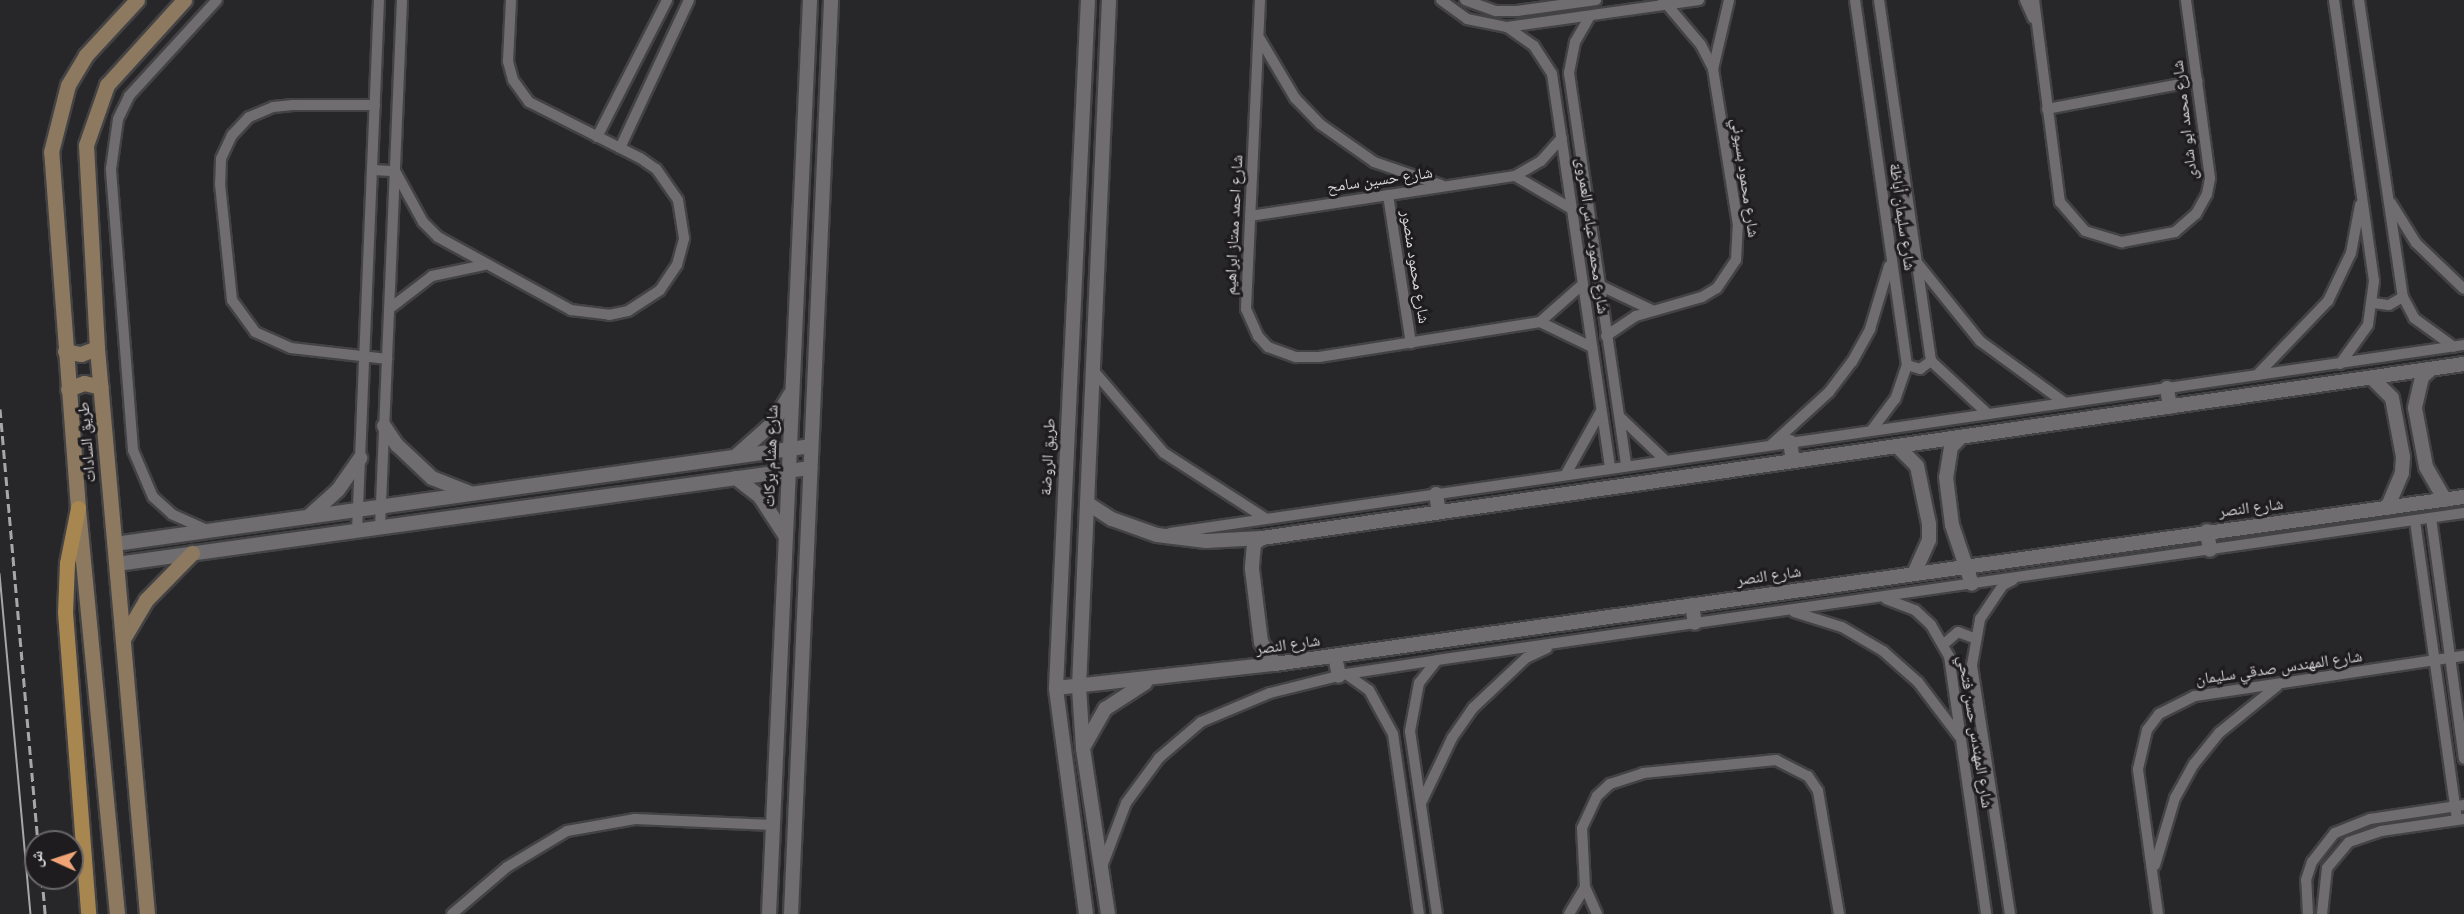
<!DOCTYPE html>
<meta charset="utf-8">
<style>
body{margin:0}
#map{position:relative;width:2464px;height:914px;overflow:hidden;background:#272628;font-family:Overpass,"Noto Naskh Arabic",sans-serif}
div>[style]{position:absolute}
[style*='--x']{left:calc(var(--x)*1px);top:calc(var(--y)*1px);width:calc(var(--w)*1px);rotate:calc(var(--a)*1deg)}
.roads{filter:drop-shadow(2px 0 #434244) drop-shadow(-2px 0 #434244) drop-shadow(0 2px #434244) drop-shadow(0 -2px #434244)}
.minor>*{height:10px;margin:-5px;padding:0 5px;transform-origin:5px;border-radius:5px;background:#6f6d6f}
.tertiary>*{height:14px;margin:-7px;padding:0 7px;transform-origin:7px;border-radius:7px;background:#6f6d6f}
.secondary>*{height:15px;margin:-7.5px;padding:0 7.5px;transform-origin:7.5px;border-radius:7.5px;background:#8c795f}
.primary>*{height:15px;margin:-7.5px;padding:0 7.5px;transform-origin:7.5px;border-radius:7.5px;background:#a88650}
.tram>*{height:1.5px;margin:-0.75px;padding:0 0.75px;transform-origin:0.75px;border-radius:0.75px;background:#a7a6a8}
.rail>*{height:3px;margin-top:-1.5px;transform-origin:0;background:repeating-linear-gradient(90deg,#a7a6a8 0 9px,transparent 0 13.5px)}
span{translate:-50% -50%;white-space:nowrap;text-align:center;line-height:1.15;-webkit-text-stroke:6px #1e1c1e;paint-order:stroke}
.street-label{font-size:16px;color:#d6d5d7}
.north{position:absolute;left:24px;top:830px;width:60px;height:60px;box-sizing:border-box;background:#1e1c1e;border:2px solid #686668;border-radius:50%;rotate:273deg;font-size:16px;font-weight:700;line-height:24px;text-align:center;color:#d6d5d7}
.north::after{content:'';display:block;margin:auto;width:21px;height:27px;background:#efa376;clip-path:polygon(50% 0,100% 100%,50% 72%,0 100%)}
</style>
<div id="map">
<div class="roads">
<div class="minor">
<i style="--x:1260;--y:0;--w:309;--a:92.6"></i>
<i style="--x:1246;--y:309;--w:30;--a:66"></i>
<i style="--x:1258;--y:336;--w:15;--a:48"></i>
<i style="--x:1268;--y:347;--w:30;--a:20"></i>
<i style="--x:1296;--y:357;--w:23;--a:0"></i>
<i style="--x:1319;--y:357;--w:224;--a:-9"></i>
<i style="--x:1540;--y:322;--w:57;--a:-41.5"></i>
<i style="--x:1441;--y:0;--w:32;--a:36"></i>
<i style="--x:1467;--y:19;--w:41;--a:11.3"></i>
<i style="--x:1507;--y:27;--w:194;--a:-8"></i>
<i style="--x:1465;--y:0;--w:33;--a:20"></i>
<i style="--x:1496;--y:11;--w:21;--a:0"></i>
<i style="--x:1517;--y:11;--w:80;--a:-7.9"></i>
<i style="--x:1663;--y:0;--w:59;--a:49.8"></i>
<i style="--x:1701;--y:45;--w:27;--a:63"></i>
<i style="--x:1855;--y:0;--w:369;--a:81.9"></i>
<i style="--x:1907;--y:365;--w:36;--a:109"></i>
<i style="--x:1895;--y:399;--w:39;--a:127"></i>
<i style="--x:1879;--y:0;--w:365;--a:81.8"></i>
<i style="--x:1931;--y:361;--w:78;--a:42.9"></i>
<i style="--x:2025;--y:0;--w:20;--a:66"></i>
<i style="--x:2034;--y:0;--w:204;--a:82.7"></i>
<i style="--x:2060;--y:202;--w:38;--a:49"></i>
<i style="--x:2085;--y:231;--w:39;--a:17"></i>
<i style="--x:2122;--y:242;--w:54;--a:-10.7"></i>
<i style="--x:2175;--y:232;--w:28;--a:-41"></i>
<i style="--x:2196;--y:214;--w:23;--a:-61"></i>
<i style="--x:2207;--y:194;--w:16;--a:-79"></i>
<i style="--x:2210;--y:178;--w:180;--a:-97.7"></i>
<i style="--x:2334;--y:0;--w:284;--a:81.9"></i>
<i style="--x:2374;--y:281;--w:44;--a:97.8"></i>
<i style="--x:2368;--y:325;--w:48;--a:125.7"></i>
<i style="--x:2359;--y:0;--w:300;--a:81.6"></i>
<i style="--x:2403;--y:297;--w:24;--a:62"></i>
<i style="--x:2414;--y:318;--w:49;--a:35.9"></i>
<i style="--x:1590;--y:16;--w:30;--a:120"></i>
<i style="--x:1575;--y:42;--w:32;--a:101"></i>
<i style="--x:1569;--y:73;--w:396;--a:81.7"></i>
<i style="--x:1507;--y:27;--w:33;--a:35"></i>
<i style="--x:1534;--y:46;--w:33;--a:57"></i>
<i style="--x:1552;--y:74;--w:398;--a:81.6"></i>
<i style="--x:1260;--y:39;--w:69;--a:59.3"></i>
<i style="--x:1295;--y:98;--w:36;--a:46"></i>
<i style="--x:1320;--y:124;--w:66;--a:35.1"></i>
<i style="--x:1374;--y:162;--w:71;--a:18.9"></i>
<i style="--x:375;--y:105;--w:82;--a:180"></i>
<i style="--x:293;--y:105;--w:20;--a:174"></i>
<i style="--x:273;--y:107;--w:26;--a:157"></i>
<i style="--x:249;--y:117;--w:25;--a:133"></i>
<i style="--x:232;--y:135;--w:26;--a:115"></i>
<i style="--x:221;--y:159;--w:25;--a:92"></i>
<i style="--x:220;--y:184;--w:117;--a:84.1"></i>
<i style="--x:232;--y:300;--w:39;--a:54"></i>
<i style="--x:255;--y:332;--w:39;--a:24"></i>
<i style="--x:291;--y:348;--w:97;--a:6.5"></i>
<i style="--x:2047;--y:109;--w:153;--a:-10.6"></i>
<i style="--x:597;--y:137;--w:154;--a:-62.9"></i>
<i style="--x:620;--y:148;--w:163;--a:-65"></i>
<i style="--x:373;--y:170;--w:22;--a:3"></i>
<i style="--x:395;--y:171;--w:58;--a:61.2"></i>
<i style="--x:423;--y:222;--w:21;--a:45"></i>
<i style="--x:438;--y:237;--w:152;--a:28.8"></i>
<i style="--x:571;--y:310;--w:38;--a:7"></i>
<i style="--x:609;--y:315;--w:19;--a:-12"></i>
<i style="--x:628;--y:311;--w:38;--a:-33"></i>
<i style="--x:660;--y:290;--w:30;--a:-56"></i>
<i style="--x:677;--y:265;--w:28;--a:-75"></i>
<i style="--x:684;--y:238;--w:38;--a:-99"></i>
<i style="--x:678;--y:200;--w:38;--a:-125"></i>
<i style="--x:656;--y:169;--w:19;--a:-145"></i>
<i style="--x:640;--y:158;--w:124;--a:-153.2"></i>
<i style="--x:529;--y:102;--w:27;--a:-126"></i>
<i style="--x:513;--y:80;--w:20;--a:-105"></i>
<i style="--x:508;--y:61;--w:61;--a:-87.2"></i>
<i style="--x:1515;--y:176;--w:66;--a:30.1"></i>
<i style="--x:1388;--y:195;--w:150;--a:81.2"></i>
<i style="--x:2391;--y:203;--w:47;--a:58"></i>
<i style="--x:2416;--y:243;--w:66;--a:43.8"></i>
<i style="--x:1250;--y:216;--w:268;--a:-8.6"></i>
<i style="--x:1515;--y:176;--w:30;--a:-30"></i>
<i style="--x:1541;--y:161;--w:31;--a:-48"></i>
<i style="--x:1918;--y:264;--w:99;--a:51.2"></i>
<i style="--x:1980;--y:341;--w:105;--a:36.1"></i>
<i style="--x:1599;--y:285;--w:59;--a:25.3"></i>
<i style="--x:2374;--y:303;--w:15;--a:8"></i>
<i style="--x:2389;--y:305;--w:16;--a:-30"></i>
<i style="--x:389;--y:309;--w:54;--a:-37.5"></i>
<i style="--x:432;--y:276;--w:53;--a:-11.9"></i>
<i style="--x:1540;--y:322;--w:58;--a:25.7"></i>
<i style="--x:1606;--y:336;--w:36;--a:-34"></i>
<i style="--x:1636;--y:316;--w:69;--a:-16.1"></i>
<i style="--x:1702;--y:297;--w:17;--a:-31"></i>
<i style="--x:1717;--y:288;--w:34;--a:-56"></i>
<i style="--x:1736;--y:260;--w:35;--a:-87"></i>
<i style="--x:1738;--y:225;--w:158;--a:-99.1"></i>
<i style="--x:1713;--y:69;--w:71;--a:-76.9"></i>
<i style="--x:1907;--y:365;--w:14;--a:17"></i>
<i style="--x:1920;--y:369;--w:14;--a:-36"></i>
<i style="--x:1093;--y:370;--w:109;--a:49.5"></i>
<i style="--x:1164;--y:453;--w:120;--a:32.8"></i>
<i style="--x:2257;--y:375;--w:103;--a:-46.2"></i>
<i style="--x:2328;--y:301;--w:53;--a:-64.4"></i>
<i style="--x:2351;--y:253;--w:49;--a:-79.4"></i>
<i style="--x:1620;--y:417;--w:62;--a:43.7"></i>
<i style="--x:1771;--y:445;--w:79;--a:-42.4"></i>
<i style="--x:1829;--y:392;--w:38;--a:-53"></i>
<i style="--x:1852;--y:362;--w:38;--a:-61"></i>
<i style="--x:1870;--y:329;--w:66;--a:-73.2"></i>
<i style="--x:1566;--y:474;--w:72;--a:-60.9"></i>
<i style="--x:2431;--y:518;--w:243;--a:82.2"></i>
<i style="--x:2415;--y:521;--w:302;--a:82"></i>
<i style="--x:380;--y:527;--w:527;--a:-87.61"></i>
<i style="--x:205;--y:529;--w:36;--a:-156"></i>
<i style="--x:172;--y:514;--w:25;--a:-138"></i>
<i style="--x:153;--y:497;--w:51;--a:-113.1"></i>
<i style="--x:133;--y:450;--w:282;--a:-94.5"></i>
<i style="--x:111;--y:169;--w:50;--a:-82"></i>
<i style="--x:118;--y:119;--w:25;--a:-64"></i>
<i style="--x:129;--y:96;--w:130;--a:-47.5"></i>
<i style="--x:357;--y:531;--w:531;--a:-87.63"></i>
<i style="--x:1170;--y:533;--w:1308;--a:-8.27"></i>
<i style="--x:1886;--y:599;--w:31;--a:21"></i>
<i style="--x:1915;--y:610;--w:22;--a:43"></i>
<i style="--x:1931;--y:625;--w:36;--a:60"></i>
<i style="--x:1949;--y:656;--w:261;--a:81.8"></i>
<i style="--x:1794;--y:612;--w:50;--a:17.4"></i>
<i style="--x:1842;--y:627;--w:48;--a:30.3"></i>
<i style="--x:1883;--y:651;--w:47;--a:41.5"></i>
<i style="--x:1918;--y:682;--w:68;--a:52.8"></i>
<i style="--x:1944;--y:644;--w:18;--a:-41"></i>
<i style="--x:1958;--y:632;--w:17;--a:21"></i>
<i style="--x:1346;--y:674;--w:28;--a:35"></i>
<i style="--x:1369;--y:690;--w:50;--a:61.4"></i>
<i style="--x:1393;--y:734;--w:182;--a:81.8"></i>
<i style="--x:1422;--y:801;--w:70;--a:-64.5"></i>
<i style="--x:1452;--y:738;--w:37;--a:-55"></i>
<i style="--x:1473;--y:708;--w:73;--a:-43.3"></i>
<i style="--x:1526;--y:658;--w:23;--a:-25"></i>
<i style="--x:1103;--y:864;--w:65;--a:-69.3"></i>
<i style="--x:1126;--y:803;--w:56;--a:-53.7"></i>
<i style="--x:1159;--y:758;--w:55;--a:-40.6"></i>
<i style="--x:1201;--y:722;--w:75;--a:-22.8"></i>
<i style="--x:1270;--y:693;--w:78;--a:-14"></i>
<i style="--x:1346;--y:674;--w:92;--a:-8.7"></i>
<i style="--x:1437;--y:660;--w:1037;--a:-8.15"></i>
<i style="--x:2155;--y:865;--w:70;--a:-73.4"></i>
<i style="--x:2175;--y:798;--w:39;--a:-61"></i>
<i style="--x:2194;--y:764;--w:40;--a:-51"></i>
<i style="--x:2219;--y:733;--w:75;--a:-39"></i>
<i style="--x:452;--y:914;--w:72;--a:-40.5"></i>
<i style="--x:507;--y:867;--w:70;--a:-31"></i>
<i style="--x:567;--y:831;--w:69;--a:-10"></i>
<i style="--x:635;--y:819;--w:138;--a:2.5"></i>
<i style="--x:1437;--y:914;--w:185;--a:-98.4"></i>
<i style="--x:1410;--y:731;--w:49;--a:-79.4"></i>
<i style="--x:1419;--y:683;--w:29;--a:-52"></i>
<i style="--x:1569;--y:914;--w:31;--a:-59"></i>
<i style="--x:1597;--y:914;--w:30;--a:-114"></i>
<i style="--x:1585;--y:887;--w:59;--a:-92.9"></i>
<i style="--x:1582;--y:828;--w:35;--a:-65"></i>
<i style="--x:1597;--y:796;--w:18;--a:-43"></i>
<i style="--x:1610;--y:784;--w:35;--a:-18"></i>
<i style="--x:1643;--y:773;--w:134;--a:-5.6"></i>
<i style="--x:1776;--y:760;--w:36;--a:27"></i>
<i style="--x:1808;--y:776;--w:18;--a:56"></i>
<i style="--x:1818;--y:791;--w:125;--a:80.3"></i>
<i style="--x:2010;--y:914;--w:252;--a:-98.7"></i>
<i style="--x:1972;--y:665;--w:47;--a:-80.1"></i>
<i style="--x:1980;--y:619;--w:41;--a:-55.9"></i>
<i style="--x:2003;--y:585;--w:11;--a:-27"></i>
<i style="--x:2158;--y:914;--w:146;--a:-97.9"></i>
<i style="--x:2138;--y:769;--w:40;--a:-77"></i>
<i style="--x:2147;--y:730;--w:20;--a:-53"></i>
<i style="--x:2159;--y:714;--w:40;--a:-26.6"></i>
<i style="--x:2195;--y:696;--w:272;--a:-8.5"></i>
<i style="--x:2308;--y:914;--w:34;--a:-93"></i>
<i style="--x:2306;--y:880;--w:19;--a:-72"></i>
<i style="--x:2312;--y:862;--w:37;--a:-52"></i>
<i style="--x:2335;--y:833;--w:38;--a:-22"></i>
<i style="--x:2370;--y:819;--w:95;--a:-8.5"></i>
<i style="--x:2322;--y:914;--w:46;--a:-83.8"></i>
<i style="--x:2327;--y:868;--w:34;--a:-50"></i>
<i style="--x:2349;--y:842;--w:34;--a:-19"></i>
<i style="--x:2381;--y:831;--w:84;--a:-8.2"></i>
</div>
<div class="tertiary">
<i style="--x:2431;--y:369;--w:12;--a:138"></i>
<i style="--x:2422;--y:377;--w:32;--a:103"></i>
<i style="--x:2415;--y:408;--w:60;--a:79.4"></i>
<i style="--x:2426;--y:467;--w:38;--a:60"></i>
<i style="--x:2372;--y:378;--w:28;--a:45"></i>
<i style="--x:2392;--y:398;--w:60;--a:79.4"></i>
<i style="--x:2403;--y:457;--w:16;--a:94"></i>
<i style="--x:2402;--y:473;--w:38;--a:113"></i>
<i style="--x:2167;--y:388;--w:19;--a:81"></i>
<i style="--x:384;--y:426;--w:23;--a:56"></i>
<i style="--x:397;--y:445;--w:48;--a:43.3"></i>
<i style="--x:432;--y:478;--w:41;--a:21.5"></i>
<i style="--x:1960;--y:438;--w:13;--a:135"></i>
<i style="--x:1951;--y:447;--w:30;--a:99"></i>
<i style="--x:1946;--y:477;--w:48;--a:82.9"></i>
<i style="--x:1952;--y:525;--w:62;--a:71.3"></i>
<i style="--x:1790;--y:442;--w:19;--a:81"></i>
<i style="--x:1897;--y:446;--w:28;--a:45"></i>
<i style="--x:1917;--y:466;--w:59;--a:78.3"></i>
<i style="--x:1929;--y:524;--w:16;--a:90"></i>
<i style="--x:1929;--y:540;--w:36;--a:114"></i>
<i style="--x:736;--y:456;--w:50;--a:-41.7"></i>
<i style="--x:773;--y:423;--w:33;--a:-59"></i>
<i style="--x:736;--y:478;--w:31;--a:38"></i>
<i style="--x:760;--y:497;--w:45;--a:56.7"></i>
<i style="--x:1436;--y:494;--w:18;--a:81"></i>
<i style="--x:1087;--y:503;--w:30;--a:33"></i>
<i style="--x:1112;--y:519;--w:48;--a:19.6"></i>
<i style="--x:1157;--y:535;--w:49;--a:7"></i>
<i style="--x:1206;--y:541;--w:56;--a:-3.1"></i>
<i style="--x:1262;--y:538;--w:1215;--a:-8.24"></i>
<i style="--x:308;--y:517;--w:40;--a:-42"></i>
<i style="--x:338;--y:490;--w:39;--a:-55"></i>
<i style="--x:2207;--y:531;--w:19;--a:81"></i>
<i style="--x:1262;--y:538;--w:10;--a:143"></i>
<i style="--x:1254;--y:544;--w:25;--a:95"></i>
<i style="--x:1252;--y:569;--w:74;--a:83"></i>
<i style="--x:1261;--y:642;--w:26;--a:58"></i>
<i style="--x:115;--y:544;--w:703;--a:-8.01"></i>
<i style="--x:117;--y:564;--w:700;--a:-7.89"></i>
<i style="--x:1692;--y:605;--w:18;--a:81"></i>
<i style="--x:1335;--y:656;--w:20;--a:79"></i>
<i style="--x:1056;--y:688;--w:220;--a:-6.3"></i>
<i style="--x:1275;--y:664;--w:1201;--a:-8"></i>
<i style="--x:1084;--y:746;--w:43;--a:-60.4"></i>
<i style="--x:1105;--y:709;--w:48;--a:-33"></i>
<i style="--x:769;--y:914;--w:915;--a:-87.43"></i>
<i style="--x:791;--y:914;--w:915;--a:-87.49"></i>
<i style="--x:1086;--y:914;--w:228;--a:-97.6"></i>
<i style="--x:1056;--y:688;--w:689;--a:-87.34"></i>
<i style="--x:1108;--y:914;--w:168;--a:-98.6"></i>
<i style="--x:1083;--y:748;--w:61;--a:-93.8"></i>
<i style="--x:1079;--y:687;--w:688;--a:-87.5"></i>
</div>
<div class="secondary">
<i style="--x:65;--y:351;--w:16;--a:11"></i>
<i style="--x:81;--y:354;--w:17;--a:-21"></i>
<i style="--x:68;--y:389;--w:17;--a:-21"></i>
<i style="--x:84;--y:383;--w:17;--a:13"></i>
<i style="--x:123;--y:639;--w:45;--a:-59.5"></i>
<i style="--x:146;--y:600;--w:66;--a:-45.6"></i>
<i style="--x:117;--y:914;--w:408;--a:-95.5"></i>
<i style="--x:78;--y:508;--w:357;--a:-94.3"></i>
<i style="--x:51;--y:152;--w:69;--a:-75.8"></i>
<i style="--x:68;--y:85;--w:35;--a:-59"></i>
<i style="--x:86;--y:55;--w:75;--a:-47.2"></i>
<i style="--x:147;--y:914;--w:568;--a:-95.05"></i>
<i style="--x:97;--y:348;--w:203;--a:-93.1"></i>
<i style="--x:86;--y:145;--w:64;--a:-70.7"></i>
<i style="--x:107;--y:85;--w:115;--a:-47.8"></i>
</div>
<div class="primary">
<i style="--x:78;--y:508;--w:56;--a:101.3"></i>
<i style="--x:67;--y:563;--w:49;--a:92.3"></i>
<i style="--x:65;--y:612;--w:303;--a:85.6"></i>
</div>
</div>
<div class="tram">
<i style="--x:0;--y:574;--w:341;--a:84.8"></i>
</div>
<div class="rail">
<i style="--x:0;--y:409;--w:435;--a:85"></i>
<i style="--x:42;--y:878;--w:36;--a:85"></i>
</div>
<div class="street-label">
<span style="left:2186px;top:120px;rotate:-97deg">شارع محمد ابو شادى</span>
<span style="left:1744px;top:178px;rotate:82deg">شارع محمود بسيوني</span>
<span style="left:1380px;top:181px;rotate:-8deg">شارع حسين سامح</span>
<span style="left:1901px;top:217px;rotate:82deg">شارع سليمان أباظة</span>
<span style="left:1235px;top:225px;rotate:-87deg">شارع احمد ممتاز ابراهيم</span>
<span style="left:1591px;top:236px;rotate:82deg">شارع محمود عباس العمروى</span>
<span style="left:1414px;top:267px;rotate:81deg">شارع محمود منصور</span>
<span style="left:88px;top:442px;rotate:-95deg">طريق السادات</span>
<span style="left:772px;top:456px;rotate:-88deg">شارع هشام بركات</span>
<span style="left:1049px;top:457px;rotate:-87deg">طريق الروضة</span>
<span style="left:2251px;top:509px;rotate:-7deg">شارع النصر</span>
<span style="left:1769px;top:577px;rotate:-8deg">شارع النصر</span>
<span style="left:1288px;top:646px;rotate:-8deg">شارع النصر</span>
<span style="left:2279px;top:669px;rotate:-8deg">شارع المهندس صدقي سليمان</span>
<span style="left:1974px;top:732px;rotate:81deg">شارع المهندس حسن فتحي</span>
</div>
<div class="north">ش</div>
</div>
